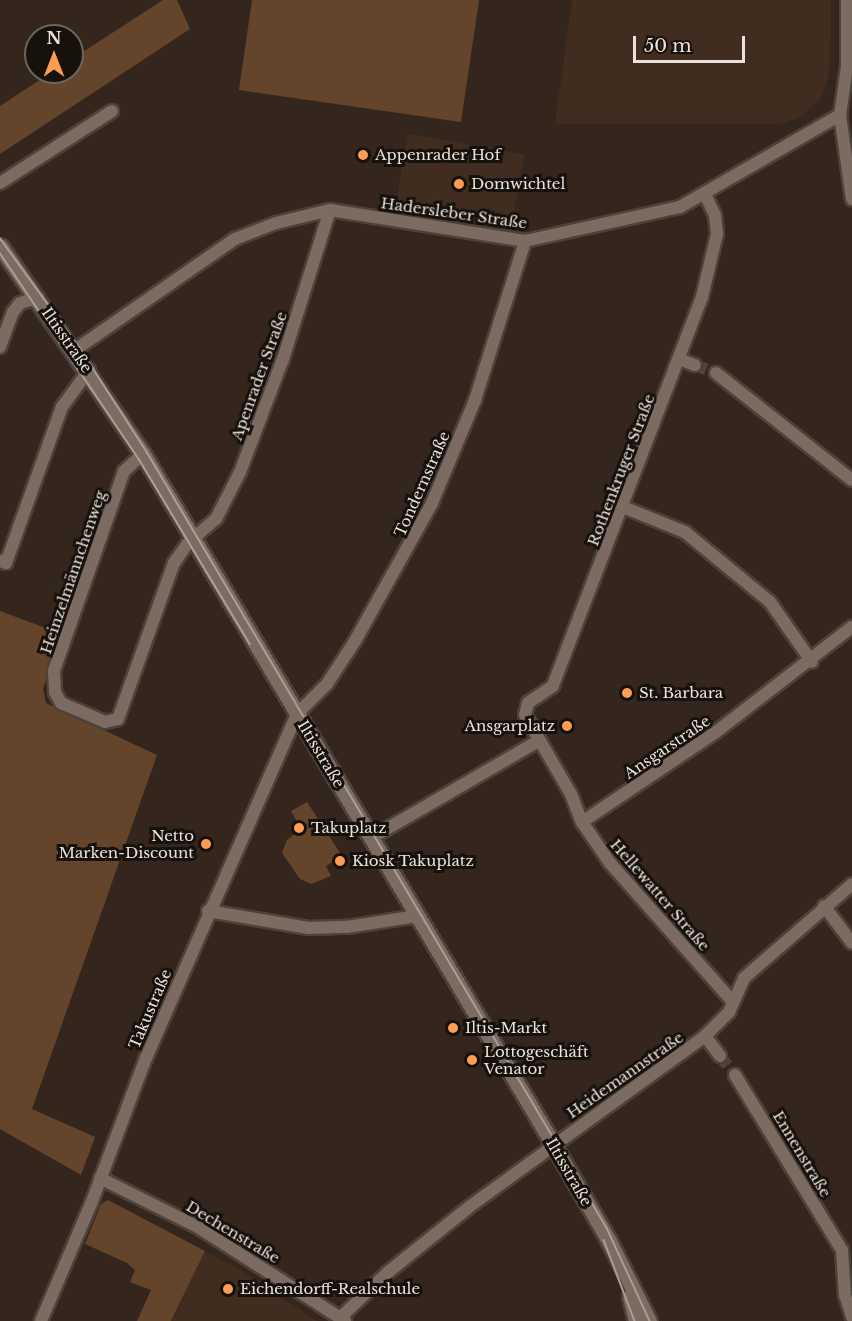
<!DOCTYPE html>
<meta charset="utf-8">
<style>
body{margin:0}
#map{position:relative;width:852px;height:1321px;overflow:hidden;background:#34261c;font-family:"Libre Baskerville",serif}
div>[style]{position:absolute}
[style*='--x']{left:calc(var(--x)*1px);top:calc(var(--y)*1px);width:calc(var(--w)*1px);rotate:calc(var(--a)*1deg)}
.built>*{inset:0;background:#402d1f;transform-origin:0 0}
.green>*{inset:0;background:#65442c}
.minor-tunnel>*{height:12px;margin-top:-6px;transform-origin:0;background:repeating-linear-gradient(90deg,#4f4239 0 12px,transparent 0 18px)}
.roads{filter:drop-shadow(2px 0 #4d4239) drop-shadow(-2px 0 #4d4239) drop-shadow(0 2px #4d4239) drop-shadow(0 -2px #4d4239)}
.minor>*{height:12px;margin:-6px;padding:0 6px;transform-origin:6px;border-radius:6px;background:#7c6b60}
.tertiary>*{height:15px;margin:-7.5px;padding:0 7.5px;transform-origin:7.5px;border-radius:7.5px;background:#7c6b60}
.tram>*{height:1.5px;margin:-0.75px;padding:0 0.75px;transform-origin:0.75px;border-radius:0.75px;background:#a99e96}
.dots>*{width:16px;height:16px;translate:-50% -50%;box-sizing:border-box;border:3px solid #17110c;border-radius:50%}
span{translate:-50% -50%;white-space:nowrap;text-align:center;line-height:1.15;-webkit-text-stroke:6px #17110c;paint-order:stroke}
.poi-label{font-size:15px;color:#ebe2db}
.left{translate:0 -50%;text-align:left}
.right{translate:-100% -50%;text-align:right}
.street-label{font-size:15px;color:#ebe2db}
.north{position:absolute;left:24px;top:24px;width:60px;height:60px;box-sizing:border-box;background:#17110c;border:2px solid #6c655f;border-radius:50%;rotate:0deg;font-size:16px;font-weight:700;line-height:24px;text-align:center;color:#ebe2db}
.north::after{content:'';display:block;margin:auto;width:21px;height:27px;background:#fd9d55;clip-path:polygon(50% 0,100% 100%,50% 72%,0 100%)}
.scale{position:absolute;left:633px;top:36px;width:112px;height:27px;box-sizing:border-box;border:3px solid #ebe2db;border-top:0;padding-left:8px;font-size:18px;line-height:21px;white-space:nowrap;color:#ebe2db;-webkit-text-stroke:4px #17110c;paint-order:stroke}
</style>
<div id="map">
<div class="built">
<i style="clip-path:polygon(572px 0,831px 0,830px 70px,822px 97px,801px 117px,779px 124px,555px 124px)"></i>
<i style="left:408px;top:134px;width:118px;height:81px;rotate:10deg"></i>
<i style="clip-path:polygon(205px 1251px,237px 1268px,317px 1321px,172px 1321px)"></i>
</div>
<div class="green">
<i style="clip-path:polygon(163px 0,177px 0,190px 29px,0 154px,0 106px,52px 72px,72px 72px,72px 59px)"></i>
<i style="clip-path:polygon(252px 0,479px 0,461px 122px,239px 90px)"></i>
<i style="clip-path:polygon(0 611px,62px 634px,43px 689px,46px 703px,157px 755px,32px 1109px,95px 1137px,81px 1175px,0 1129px)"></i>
<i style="clip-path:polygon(307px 802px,342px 856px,326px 866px,331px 876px,311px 884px,300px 879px,282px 853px,287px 840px,301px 829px,291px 811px)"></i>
<i style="clip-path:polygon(108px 1200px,205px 1251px,171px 1321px,137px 1321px,151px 1290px,130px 1282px,135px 1270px,127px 1263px,85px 1244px,101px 1204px)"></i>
</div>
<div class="minor-tunnel">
<i style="--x:695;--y:365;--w:22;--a:21"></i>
<i style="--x:720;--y:1056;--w:24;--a:52"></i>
</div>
<div class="roads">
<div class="minor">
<i style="--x:847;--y:0;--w:66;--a:90"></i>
<i style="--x:847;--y:66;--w:49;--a:98.1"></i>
<i style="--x:840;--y:115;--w:85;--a:81.9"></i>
<i style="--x:0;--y:183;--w:133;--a:-32.7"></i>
<i style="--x:705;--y:194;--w:23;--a:65"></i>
<i style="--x:715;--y:215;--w:19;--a:84"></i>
<i style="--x:717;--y:234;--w:65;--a:103.4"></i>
<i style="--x:702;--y:297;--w:417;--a:111"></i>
<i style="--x:553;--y:686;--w:30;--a:146"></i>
<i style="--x:528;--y:703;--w:12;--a:104"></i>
<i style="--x:525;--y:715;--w:91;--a:59.8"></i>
<i style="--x:571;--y:794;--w:30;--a:69"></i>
<i style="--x:582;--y:822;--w:50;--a:55.7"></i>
<i style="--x:610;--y:863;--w:184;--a:48.5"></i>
<i style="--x:0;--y:347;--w:37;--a:-70"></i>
<i style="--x:13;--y:312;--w:11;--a:-52"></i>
<i style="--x:20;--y:303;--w:19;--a:-16"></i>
<i style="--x:75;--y:350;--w:195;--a:-34.8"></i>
<i style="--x:235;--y:239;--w:44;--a:-21.3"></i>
<i style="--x:276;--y:223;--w:56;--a:-13.5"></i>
<i style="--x:330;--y:210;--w:197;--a:9"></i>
<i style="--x:525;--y:241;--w:159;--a:-12.4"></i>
<i style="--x:680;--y:207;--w:185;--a:-29.9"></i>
<i style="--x:679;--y:359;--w:17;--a:21"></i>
<i style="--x:716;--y:373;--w:173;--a:38.2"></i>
<i style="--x:143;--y:454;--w:25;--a:138"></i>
<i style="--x:124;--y:471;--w:212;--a:109.3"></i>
<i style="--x:54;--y:671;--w:21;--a:87"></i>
<i style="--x:55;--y:692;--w:13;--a:61"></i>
<i style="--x:61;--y:703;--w:48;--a:23.4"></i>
<i style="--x:105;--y:722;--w:13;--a:-13"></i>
<i style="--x:118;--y:719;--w:166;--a:-70.3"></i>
<i style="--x:174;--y:563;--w:24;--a:-55"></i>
<i style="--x:188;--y:543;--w:37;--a:-41"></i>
<i style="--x:216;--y:519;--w:53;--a:-62.9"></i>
<i style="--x:240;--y:472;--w:121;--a:-69.2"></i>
<i style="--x:283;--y:359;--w:156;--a:-72.5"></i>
<i style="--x:623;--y:507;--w:67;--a:22"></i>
<i style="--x:685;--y:532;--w:110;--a:39.5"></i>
<i style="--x:770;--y:602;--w:73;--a:55"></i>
<i style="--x:0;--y:561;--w:6;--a:18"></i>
<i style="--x:6;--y:563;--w:166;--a:-70.3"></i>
<i style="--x:62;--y:407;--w:46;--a:-53.9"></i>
<i style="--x:582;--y:822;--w:161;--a:-33.9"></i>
<i style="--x:716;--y:732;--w:172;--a:-37.7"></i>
<i style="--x:371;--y:838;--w:195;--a:-30.1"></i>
<i style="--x:824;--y:906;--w:46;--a:52.9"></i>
<i style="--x:208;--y:911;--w:102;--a:9.6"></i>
<i style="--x:309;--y:928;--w:38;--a:-2"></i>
<i style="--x:347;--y:927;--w:71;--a:-8.9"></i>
<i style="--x:705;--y:1036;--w:25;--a:53"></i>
<i style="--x:735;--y:1075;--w:205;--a:58.6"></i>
<i style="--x:842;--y:1250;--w:45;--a:86.2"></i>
<i style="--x:845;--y:1295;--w:23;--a:72"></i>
<i style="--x:100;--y:1178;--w:107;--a:26.6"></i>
<i style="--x:196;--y:1226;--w:177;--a:32.5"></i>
<i style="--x:341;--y:1317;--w:64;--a:-43.7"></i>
<i style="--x:387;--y:1273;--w:105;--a:-38.8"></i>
<i style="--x:469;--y:1207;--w:291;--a:-35.9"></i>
<i style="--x:705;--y:1036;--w:34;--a:-45"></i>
<i style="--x:729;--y:1012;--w:37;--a:-66"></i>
<i style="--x:744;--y:978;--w:143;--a:-41"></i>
<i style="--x:41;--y:1321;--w:127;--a:-66.9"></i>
<i style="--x:91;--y:1204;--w:156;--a:-69.4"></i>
<i style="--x:146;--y:1058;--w:376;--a:-66.3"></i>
<i style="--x:297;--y:714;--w:42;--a:-45"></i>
<i style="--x:327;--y:684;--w:51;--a:-56.9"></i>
<i style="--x:355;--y:641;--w:158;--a:-60.8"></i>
<i style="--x:432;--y:503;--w:112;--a:-67.3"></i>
<i style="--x:475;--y:400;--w:167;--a:-72.5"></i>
</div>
<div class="tertiary">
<i style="--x:0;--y:246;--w:252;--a:55.5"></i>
<i style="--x:143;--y:454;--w:803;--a:59.28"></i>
<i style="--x:553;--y:1144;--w:112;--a:60"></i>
<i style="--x:609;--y:1241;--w:89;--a:63.4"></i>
<i style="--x:630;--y:1297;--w:25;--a:76"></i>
</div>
</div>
<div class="tram">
<i style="--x:0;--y:238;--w:136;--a:54"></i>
<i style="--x:80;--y:348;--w:124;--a:57.2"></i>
<i style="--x:147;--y:452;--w:902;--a:59.34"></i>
<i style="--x:607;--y:1228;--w:102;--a:65.2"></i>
<i style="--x:0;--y:253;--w:249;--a:56"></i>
<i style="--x:139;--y:459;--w:216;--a:59"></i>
<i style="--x:604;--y:1240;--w:87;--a:69.1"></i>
</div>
<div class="dots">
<i style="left:363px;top:155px;background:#fd9d55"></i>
<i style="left:459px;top:184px;background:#fd9d55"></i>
<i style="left:627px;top:693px;background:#fd9d55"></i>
<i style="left:567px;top:726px;background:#fd9d55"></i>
<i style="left:299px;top:828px;background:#fd9d55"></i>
<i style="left:206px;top:844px;background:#fd9d55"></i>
<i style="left:340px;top:861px;background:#fd9d55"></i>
<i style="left:453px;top:1028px;background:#fd9d55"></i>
<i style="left:472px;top:1060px;background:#fd9d55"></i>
<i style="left:228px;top:1289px;background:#fd9d55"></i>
</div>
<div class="poi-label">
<span class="left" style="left:375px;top:155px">Appenrader Hof</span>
<span class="left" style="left:471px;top:184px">Domwichtel</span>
<span class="left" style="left:639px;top:693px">St. Barbara</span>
<span class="right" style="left:555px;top:726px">Ansgarplatz</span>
<span class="left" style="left:311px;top:828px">Takuplatz</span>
<span class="right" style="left:194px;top:844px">Netto<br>Marken-Discount</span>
<span class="left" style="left:352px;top:861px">Kiosk Takuplatz</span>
<span class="left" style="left:465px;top:1028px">Iltis-Markt</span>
<span class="left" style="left:484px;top:1060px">Lottogeschäft<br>Venator</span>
<span class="left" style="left:240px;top:1289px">Eichendorff-Realschule</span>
</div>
<div class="street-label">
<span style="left:454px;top:213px;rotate:8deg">Hadersleber Straße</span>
<span style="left:67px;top:340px;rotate:55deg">Iltisstraße</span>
<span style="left:259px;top:376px;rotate:-70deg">Apenrader Straße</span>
<span style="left:621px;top:470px;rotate:-69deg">Rothenkruger Straße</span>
<span style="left:422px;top:484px;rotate:-66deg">Tondernstraße</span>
<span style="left:73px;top:572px;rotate:-71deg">Heinzelmännchenweg</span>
<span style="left:667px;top:747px;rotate:-34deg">Ansgarstraße</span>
<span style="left:321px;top:754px;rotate:59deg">Iltisstraße</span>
<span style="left:660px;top:895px;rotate:49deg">Hellewatter Straße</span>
<span style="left:150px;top:1009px;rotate:-67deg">Takustraße</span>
<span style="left:625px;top:1075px;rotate:-35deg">Heidemannstraße</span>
<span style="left:802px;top:1154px;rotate:59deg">Ennenstraße</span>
<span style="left:569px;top:1172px;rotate:60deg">Iltisstraße</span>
<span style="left:233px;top:1232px;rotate:31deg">Dechenstraße</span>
</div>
<div class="north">N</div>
<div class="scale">50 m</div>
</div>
